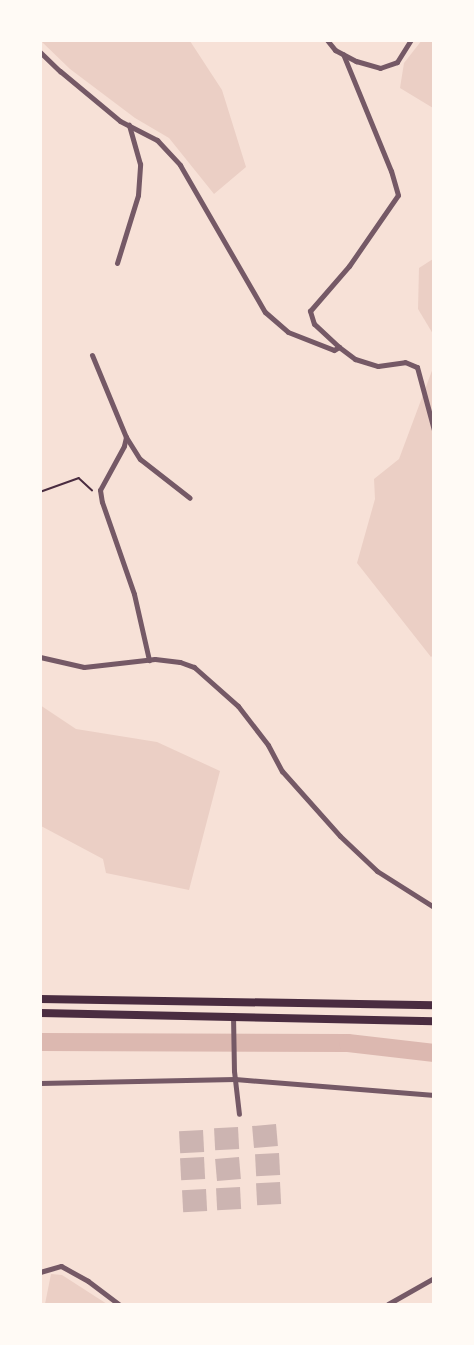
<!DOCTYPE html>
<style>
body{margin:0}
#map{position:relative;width:474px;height:1345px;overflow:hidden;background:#f7e1d7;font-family:Lato,sans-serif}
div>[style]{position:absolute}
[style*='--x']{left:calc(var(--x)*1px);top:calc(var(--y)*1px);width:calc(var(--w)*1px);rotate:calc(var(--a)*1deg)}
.green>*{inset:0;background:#ebcfc5}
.river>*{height:18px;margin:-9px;padding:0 9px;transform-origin:9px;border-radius:9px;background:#dcb8b0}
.building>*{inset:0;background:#ccb4b1;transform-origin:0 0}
.path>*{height:1.5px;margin:-0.75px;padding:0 0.75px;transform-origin:0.75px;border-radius:0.75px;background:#4a2c40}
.minor>*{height:5px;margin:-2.5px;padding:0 2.5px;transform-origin:2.5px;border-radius:2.5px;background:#755966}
.secondary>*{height:8px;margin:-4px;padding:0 4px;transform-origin:4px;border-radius:4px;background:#4a2c40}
span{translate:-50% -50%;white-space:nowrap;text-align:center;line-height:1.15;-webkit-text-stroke:4.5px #fffaf5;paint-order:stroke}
.frame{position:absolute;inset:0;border:42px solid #fffaf5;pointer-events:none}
</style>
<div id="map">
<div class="green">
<i style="clip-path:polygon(422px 40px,433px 41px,433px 108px,400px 88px,404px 63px)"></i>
<i style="clip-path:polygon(41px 41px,190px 41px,222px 90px,246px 167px,214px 194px,169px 138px,135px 118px,70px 69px)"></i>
<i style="clip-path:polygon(433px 259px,433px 334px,418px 309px,419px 268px)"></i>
<i style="clip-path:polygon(433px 368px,434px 654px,431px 657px,357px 563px,375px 499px,374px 479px,399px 459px)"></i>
<i style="clip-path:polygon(40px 705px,76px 729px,157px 742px,220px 771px,189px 890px,106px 873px,103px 859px,41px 826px)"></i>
<i style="clip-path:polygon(51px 1274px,62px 1275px,107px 1304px,45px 1304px)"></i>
</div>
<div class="river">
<i style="--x:40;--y:1042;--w:308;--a:0.2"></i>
<i style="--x:348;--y:1043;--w:87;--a:6.6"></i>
</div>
<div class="building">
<i style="left:276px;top:1124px;width:22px;height:24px;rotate:85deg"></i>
<i style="left:238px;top:1127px;width:22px;height:24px;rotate:87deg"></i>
<i style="left:203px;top:1130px;width:22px;height:24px;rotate:87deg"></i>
<i style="left:279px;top:1153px;width:22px;height:24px;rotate:87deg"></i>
<i style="left:204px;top:1157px;width:22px;height:24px;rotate:87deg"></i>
<i style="left:239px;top:1157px;width:22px;height:24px;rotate:85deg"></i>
<i style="left:280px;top:1182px;width:22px;height:24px;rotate:87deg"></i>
<i style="left:240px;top:1187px;width:22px;height:24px;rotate:87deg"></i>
<i style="left:206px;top:1189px;width:22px;height:24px;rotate:87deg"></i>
</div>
<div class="path">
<i style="--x:40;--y:492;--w:41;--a:-19.7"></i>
<i style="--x:79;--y:478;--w:18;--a:43"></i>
</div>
<div class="minor">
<i style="--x:327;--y:40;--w:13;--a:51"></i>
<i style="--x:335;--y:50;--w:24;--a:28"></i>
<i style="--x:356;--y:61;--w:25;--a:16"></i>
<i style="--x:380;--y:68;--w:18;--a:-19"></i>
<i style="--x:397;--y:62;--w:26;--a:-58"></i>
<i style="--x:40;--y:52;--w:28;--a:44"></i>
<i style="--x:60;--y:71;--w:78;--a:39.8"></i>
<i style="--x:120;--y:121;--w:42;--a:27.2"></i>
<i style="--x:157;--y:140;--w:34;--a:47"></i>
<i style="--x:180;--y:165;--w:170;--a:60"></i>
<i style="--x:265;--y:312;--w:30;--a:41"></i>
<i style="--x:288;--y:332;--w:49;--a:21.4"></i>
<i style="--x:334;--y:350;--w:6;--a:-31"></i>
<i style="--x:339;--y:347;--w:34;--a:-137"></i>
<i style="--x:314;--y:324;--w:14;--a:-107"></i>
<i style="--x:310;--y:311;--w:60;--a:-49.1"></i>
<i style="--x:349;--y:266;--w:86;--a:-55.4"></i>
<i style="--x:398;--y:195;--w:25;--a:-106"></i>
<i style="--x:391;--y:171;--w:126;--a:-112.3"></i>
<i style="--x:117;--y:263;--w:71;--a:-72.8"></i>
<i style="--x:138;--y:195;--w:31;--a:-86"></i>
<i style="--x:140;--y:164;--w:41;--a:-105.8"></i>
<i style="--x:339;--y:347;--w:20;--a:37"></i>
<i style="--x:355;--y:359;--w:24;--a:17"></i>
<i style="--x:378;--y:366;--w:27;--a:-8"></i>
<i style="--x:405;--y:362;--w:13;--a:23"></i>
<i style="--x:417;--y:367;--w:65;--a:74.9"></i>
<i style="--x:92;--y:355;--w:89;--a:67.5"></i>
<i style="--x:126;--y:437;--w:9;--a:103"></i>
<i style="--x:124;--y:446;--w:50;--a:118.6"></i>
<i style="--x:100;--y:490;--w:12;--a:81"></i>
<i style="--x:102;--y:502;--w:97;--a:70.8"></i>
<i style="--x:134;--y:594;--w:68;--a:77.2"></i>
<i style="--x:126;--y:437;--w:26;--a:58"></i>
<i style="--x:140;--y:459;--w:63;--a:38"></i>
<i style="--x:40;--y:657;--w:45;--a:12.8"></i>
<i style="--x:84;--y:667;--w:71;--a:-6.4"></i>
<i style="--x:155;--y:659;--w:25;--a:7"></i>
<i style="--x:180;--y:662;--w:15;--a:20"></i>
<i style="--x:194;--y:667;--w:59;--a:41.6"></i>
<i style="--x:238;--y:706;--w:49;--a:52.4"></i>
<i style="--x:268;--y:745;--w:30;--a:62"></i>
<i style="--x:282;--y:771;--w:87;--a:48.3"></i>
<i style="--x:340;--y:836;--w:51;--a:43.4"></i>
<i style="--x:377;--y:871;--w:67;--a:32.3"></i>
<i style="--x:233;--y:1015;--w:56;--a:89"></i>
<i style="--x:234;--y:1071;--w:43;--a:83.4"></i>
<i style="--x:40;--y:1083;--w:195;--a:-1.2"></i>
<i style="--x:235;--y:1079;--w:200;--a:4.6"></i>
<i style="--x:40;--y:1272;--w:22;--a:-16"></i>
<i style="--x:61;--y:1266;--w:31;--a:29"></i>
<i style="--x:88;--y:1281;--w:39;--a:37"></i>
<i style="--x:388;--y:1304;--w:53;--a:-29.5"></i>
</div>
<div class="secondary">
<i style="--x:40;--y:999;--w:394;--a:0.9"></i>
<i style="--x:40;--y:1013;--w:394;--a:1.2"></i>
</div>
<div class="frame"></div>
</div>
